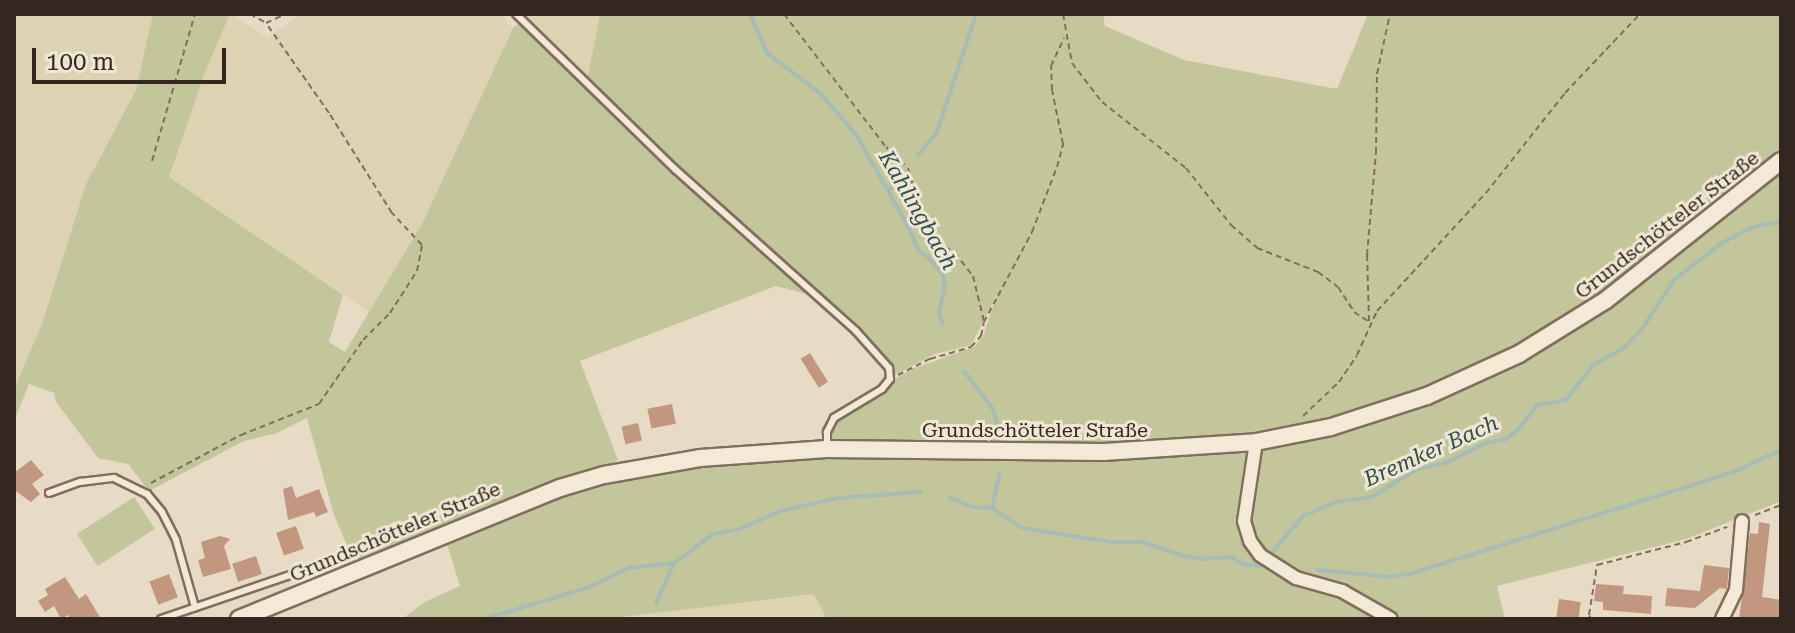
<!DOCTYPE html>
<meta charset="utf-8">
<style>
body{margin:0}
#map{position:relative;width:1795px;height:633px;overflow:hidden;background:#e8dbc5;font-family:"Roboto Serif",serif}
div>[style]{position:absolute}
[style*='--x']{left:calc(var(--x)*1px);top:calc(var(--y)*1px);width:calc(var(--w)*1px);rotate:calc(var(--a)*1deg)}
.farmland>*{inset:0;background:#ddd3b3}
.green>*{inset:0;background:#c3c59a;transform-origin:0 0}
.stream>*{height:4px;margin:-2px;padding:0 2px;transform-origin:2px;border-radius:2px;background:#a6bcb4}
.building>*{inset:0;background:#c19780;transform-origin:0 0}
.path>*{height:2px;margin-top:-1px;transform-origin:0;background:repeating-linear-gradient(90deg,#816e5d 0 6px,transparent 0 10px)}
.roads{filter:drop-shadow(2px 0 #816e5d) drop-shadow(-2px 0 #816e5d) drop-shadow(0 2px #816e5d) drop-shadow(0 -2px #816e5d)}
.service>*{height:6px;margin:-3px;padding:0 3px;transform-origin:3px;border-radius:3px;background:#f4e9d7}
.minor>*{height:12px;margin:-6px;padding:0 6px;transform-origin:6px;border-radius:6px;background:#f4e9d7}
.secondary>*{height:16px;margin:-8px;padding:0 8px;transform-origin:8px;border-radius:8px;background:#f4e9d7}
span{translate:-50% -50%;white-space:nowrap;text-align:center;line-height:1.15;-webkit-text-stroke:6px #f0e6d4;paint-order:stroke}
.street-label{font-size:20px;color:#33271f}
.water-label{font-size:22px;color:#31514c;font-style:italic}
.frame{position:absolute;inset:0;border:16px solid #33271f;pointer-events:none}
.scale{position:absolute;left:32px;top:48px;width:194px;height:36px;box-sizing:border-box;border:4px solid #33271f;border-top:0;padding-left:10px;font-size:24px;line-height:28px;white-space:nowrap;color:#33271f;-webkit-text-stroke:6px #f0e6d4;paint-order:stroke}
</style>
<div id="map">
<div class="farmland">
<i style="clip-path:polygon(14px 14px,153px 14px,136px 90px,86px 184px,42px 324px,14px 389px)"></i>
<i style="clip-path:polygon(230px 14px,268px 37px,302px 14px,501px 14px,513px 28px,423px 222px,369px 312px,168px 177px,205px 72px)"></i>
<i style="clip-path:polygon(522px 14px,600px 14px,587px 81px,575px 71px)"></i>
<i style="clip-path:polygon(815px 594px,827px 619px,604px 619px,675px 609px)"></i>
</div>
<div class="green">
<i style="clip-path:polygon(153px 14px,230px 14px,205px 72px,169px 177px,343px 295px,329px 342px,345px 352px,423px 222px,513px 28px,519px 23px,807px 294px,776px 286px,580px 361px,618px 460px,604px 469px,504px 502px,354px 562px,334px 515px,307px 418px,277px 433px,244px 441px,149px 491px,128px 464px,98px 458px,56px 402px,54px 393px,29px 384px,14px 421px,14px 389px,42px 324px,86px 184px,136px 90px)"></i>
<i style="clip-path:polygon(600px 14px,1103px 14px,1105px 26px,1184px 60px,1337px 89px,1368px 14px,1781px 14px,1781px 501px,1686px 539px,1497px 586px,1505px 619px,827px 619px,814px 594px,604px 619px,402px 619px,425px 602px,460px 586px,445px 537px,505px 508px,700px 458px,1103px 446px,830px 444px,829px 432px,835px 419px,891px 381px,912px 369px,974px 347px,983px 336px,997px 295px,971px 345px,935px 354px,891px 377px,891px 373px,857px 330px,677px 170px,587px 81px)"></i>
<i style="left:134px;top:497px;width:38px;height:68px;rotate:57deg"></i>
</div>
<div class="stream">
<i style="--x:750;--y:14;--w:43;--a:66.4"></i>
<i style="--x:767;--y:53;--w:68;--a:37.2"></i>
<i style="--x:821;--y:94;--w:55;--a:49.4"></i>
<i style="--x:857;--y:136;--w:103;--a:60.5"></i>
<i style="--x:908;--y:226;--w:26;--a:67"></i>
<i style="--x:918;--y:250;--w:16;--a:38"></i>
<i style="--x:931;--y:260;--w:19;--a:51"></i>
<i style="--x:943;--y:275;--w:12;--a:81"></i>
<i style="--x:945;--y:287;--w:25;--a:104"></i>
<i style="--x:939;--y:311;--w:13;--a:77"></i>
<i style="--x:918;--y:155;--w:30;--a:-50"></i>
<i style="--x:937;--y:132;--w:124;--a:-71.7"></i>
<i style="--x:889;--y:190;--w:17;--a:-50"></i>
<i style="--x:964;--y:371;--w:48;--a:52.7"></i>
<i style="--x:993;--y:409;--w:19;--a:74"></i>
<i style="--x:950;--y:498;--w:24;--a:22"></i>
<i style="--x:972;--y:507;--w:20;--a:3"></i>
<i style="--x:992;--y:508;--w:34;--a:34"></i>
<i style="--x:1020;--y:527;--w:14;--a:12"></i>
<i style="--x:1034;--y:530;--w:78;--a:8.9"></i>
<i style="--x:1111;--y:542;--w:31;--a:0"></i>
<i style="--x:1142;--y:542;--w:39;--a:19"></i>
<i style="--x:1179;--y:555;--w:25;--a:9"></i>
<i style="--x:1204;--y:559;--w:28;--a:-4"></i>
<i style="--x:1232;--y:557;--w:12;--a:35"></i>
<i style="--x:1242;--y:564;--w:18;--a:6"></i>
<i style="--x:1260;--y:566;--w:66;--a:-49.3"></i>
<i style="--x:1303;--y:516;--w:36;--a:-23"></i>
<i style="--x:1336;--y:502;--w:36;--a:-8"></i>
<i style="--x:1372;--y:497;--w:53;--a:-31.9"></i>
<i style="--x:1417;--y:469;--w:29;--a:-12"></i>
<i style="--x:1445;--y:463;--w:46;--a:-26"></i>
<i style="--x:1486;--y:443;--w:20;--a:-11"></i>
<i style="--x:1506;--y:439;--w:15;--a:-37"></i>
<i style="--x:1518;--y:430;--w:31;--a:-53"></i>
<i style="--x:1537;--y:405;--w:29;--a:-10"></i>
<i style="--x:1566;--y:400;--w:44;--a:-52.4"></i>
<i style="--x:1593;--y:365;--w:35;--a:-29"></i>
<i style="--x:1624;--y:348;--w:26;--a:-47"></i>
<i style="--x:1642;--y:329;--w:60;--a:-56.6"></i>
<i style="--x:1675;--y:279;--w:59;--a:-37.5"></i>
<i style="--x:1722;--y:243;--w:33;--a:-27"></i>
<i style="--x:1751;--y:228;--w:31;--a:-13"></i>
<i style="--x:992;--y:508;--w:35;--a:-78"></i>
<i style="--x:1318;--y:570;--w:72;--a:5.6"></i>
<i style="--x:1390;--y:577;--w:23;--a:-10"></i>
<i style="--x:1413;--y:573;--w:339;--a:-17.5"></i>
<i style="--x:1736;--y:471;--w:50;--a:-25"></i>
<i style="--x:656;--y:603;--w:44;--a:-65.8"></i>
<i style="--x:484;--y:619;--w:108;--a:-16.8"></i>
<i style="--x:587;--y:588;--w:47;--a:-25.5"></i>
<i style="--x:629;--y:568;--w:45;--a:-6.3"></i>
<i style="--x:674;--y:563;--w:49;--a:-36.6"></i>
<i style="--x:713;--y:534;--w:27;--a:-10"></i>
<i style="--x:740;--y:529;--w:44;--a:-24.2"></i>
<i style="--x:780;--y:511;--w:59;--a:-12.6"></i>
<i style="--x:838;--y:498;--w:83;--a:-4.1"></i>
</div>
<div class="building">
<i style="left:810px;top:353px;width:34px;height:11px;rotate:58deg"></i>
<i style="left:672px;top:404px;width:20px;height:25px;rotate:79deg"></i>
<i style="left:638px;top:423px;width:18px;height:17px;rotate:77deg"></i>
<i style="clip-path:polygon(31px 460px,44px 475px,32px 484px,40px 494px,31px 502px,14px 490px,14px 473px)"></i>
<i style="clip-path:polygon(292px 486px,296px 498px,319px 489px,328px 512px,316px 517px,314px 512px,288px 520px,283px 489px)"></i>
<i style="clip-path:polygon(1759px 522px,1770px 524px,1762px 597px,1781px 600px,1781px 619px,1739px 619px,1750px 533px,1758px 534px)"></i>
<i style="left:296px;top:526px;width:24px;height:21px;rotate:71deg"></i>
<i style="clip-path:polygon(220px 536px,230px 539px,224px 546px,231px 569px,203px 577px,198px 560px,205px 558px,201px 542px)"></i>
<i style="left:256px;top:556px;width:19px;height:25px;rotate:72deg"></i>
<i style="clip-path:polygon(1704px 565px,1729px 568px,1727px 589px,1720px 588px,1695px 608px,1665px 606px,1667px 588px,1700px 591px)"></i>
<i style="left:169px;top:574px;width:25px;height:21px;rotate:69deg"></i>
<i style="clip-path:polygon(65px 577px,79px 599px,86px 594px,101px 619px,70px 619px,68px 615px,61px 619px,54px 606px,45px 612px,38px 601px,48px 595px,45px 589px)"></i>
<i style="clip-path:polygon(1596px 584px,1624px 586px,1623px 594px,1652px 596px,1651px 614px,1603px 610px,1603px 602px,1594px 601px)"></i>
<i style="left:1559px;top:599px;width:22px;height:18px;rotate:8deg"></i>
</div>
<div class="path">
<i style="--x:250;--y:14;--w:18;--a:29"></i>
<i style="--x:266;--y:23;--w:21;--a:-25"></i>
<i style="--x:784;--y:14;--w:168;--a:52.5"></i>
<i style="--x:886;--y:147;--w:30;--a:44"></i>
<i style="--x:908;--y:168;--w:71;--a:73.6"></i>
<i style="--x:928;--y:236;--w:32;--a:32"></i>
<i style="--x:955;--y:253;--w:29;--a:52"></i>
<i style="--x:973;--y:276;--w:46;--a:76.3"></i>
<i style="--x:1063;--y:14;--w:50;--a:79.6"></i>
<i style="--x:1072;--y:63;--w:49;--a:52.4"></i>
<i style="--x:1102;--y:102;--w:107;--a:38.2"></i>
<i style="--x:1186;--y:168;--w:73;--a:51.7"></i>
<i style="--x:1231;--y:225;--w:35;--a:41"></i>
<i style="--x:1257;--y:248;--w:66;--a:21.5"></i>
<i style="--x:1318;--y:272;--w:25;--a:37"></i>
<i style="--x:1338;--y:287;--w:30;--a:57"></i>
<i style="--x:1354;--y:312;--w:17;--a:33"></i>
<i style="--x:152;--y:161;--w:153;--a:-73.7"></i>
<i style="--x:1369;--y:321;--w:66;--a:-91.7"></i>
<i style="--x:1367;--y:255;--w:102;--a:-85"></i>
<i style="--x:1376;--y:153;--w:79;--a:-89.3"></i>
<i style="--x:1377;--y:74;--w:61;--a:-77.8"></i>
<i style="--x:898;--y:375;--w:36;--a:-27"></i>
<i style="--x:930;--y:359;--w:43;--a:-16.3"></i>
<i style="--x:971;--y:347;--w:15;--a:-48"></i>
<i style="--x:981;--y:336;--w:14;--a:-78"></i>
<i style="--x:984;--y:322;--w:102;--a:-61.9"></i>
<i style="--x:1032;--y:232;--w:70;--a:-69"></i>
<i style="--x:1057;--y:167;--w:24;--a:-75"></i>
<i style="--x:1063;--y:144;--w:55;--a:-101.5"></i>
<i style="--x:1052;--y:90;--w:24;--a:-92"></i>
<i style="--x:1051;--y:66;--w:31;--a:-65"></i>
<i style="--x:1303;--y:416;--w:50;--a:-43.4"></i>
<i style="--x:1339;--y:382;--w:32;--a:-56"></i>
<i style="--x:1357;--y:355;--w:48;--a:-65.6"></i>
<i style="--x:1377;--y:311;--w:161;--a:-47.3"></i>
<i style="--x:1486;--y:193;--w:127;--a:-51.7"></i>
<i style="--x:1565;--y:93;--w:109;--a:-46.5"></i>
<i style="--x:151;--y:483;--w:102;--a:-28.1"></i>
<i style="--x:241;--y:435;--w:84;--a:-21.7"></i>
<i style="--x:319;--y:404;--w:78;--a:-55.5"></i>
<i style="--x:363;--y:340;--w:38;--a:-45"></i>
<i style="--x:390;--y:313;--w:50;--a:-57.3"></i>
<i style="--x:417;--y:271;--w:26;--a:-79"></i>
<i style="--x:422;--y:245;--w:44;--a:-133.2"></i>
<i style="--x:392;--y:213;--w:118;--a:-122.2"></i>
<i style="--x:329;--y:113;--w:110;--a:-125"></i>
<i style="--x:1755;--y:515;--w:28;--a:-21"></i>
<i style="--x:1591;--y:619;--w:4;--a:-117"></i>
<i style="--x:1589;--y:615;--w:51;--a:-80.9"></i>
<i style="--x:1597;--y:565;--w:92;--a:-14.5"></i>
<i style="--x:1686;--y:542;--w:44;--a:-20.1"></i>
</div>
<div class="roads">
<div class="service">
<i style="--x:516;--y:14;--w:223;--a:44.3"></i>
<i style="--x:676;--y:170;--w:241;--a:41.8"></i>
<i style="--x:856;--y:331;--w:50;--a:48.3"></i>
<i style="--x:889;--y:368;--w:11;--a:85"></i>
<i style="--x:890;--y:379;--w:13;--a:129"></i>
<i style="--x:882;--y:389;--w:56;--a:148.9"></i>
<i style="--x:834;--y:418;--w:16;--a:117"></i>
<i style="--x:827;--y:432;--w:14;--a:90"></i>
<i style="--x:49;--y:493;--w:33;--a:-20"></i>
<i style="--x:80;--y:482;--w:34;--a:-7"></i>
<i style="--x:114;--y:478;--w:37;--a:26"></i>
<i style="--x:147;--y:494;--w:23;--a:50"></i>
<i style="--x:162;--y:512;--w:31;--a:63"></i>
<i style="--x:176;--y:540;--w:70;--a:74.2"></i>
<i style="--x:161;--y:619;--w:146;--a:-18.8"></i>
</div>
<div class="minor">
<i style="--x:1256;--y:442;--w:80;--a:98.6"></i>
<i style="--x:1244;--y:521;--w:21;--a:73"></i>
<i style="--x:1250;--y:541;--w:17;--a:54"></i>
<i style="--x:1260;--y:555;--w:43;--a:32.6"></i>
<i style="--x:1296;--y:578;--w:48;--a:15.8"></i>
<i style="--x:1342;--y:591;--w:56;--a:29.7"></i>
<i style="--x:1722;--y:619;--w:32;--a:-64"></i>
<i style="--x:1736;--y:590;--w:69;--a:-85"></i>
</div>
<div class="secondary">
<i style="--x:239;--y:619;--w:347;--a:-22.2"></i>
<i style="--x:560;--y:488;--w:46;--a:-16.5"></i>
<i style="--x:604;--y:475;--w:97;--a:-10"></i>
<i style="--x:700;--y:458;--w:127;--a:-4.1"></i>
<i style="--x:827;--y:449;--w:276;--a:0.6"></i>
<i style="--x:1103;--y:452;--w:153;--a:-3.7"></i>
<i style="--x:1256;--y:442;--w:76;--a:-11.3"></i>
<i style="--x:1331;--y:427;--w:101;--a:-17.9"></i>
<i style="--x:1427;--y:396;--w:101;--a:-24.5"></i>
<i style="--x:1519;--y:354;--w:102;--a:-31.8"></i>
<i style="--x:1606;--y:300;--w:223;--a:-38.5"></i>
</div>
</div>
<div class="street-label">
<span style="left:1667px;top:225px;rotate:-38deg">Grundschötteler Straße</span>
<span style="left:1035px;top:430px">Grundschötteler Straße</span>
<span style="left:395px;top:532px;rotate:-23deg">Grundschötteler Straße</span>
</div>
<div class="water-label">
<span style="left:918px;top:210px;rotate:60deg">Kahlingbach</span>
<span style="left:1431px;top:451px;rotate:-24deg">Bremker Bach</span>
</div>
<div class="frame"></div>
<div class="scale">100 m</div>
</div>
